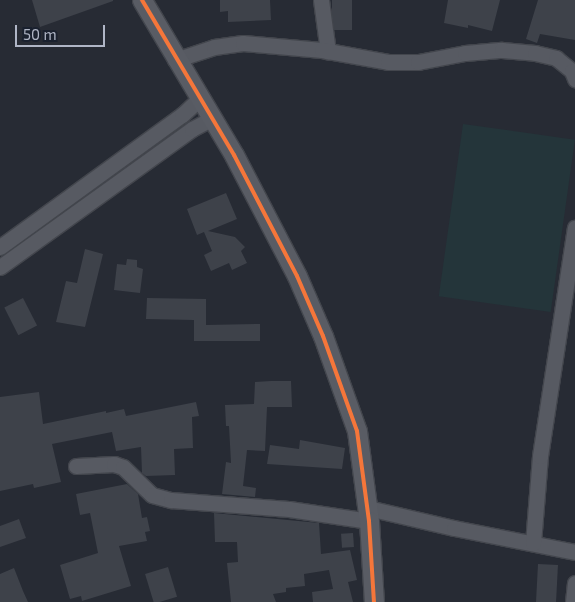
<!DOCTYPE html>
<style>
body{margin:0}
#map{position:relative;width:575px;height:602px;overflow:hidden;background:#272b34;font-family:"Exo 2",sans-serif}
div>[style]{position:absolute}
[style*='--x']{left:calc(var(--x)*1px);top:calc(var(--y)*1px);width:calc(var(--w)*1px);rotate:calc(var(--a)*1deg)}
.green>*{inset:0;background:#24353a;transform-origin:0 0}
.building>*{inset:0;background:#3e424a;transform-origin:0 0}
.roads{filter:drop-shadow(1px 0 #43464d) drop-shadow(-1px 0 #43464d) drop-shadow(0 1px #43464d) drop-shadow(0 -1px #43464d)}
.minor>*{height:15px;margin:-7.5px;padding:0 7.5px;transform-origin:7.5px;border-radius:7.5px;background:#575a62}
.major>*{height:19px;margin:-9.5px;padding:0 9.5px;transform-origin:9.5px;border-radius:9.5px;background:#595c64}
.bus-1>*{height:4px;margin:-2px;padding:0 2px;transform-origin:2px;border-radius:2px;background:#f5763a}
span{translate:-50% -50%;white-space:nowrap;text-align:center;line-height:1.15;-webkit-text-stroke:4.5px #1a212f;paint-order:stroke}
.scale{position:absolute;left:15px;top:25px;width:90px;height:22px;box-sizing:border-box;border:2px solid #b0b6c6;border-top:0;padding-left:6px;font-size:15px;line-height:18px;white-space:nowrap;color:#b0b6c6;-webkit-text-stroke:4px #1a212f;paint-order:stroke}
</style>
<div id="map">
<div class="green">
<i style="left:463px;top:124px;width:113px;height:174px;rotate:8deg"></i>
</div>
<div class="building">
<i style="clip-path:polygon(32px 0,113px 0,113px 1px,40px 27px)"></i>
<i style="clip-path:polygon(220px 0,270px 0,271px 20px,228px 22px,228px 11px,220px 12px)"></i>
<i style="left:332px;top:0;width:20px;height:30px"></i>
<i style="clip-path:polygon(448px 0,500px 0,492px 31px,468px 25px,468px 28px,444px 23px)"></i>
<i style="clip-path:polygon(538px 0,575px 0,575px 40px,540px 34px,537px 43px,526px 39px)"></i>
<i style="clip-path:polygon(226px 193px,237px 219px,208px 231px,235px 237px,245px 247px,241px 251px,247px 263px,232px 270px,229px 263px,211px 271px,204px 255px,212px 251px,204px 232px,197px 235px,187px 209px)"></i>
<i style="clip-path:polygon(85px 249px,103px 254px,85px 327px,56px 322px,66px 281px,77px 283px)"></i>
<i style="clip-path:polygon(127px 259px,137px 260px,137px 267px,143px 269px,140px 293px,114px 290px,117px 264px,126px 265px)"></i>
<i style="left:23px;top:298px;width:31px;height:21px;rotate:63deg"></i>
<i style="clip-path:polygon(147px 298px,206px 299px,206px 325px,260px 324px,260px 341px,194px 341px,194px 320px,146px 319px)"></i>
<i style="clip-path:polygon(271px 381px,291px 381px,292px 407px,267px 407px,265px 451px,247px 450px,243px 486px,256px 488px,255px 497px,222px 494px,226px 462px,231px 463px,229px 426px,226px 426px,225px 405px,254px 404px,255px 382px)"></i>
<i style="clip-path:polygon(39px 392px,43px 424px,106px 411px,106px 413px,124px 409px,126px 416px,196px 402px,199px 416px,192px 417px,193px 448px,174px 449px,175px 475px,146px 476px,142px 473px,141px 447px,116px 451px,112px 432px,52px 444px,61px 482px,34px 488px,33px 484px,0 491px,0 397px)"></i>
<i style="clip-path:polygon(300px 440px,345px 448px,342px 469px,267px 464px,270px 445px,299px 449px)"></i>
<i style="clip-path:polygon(127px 484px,138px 494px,142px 518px,147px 517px,150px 531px,145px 532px,147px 541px,119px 546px,131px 586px,82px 601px,81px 596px,70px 599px,60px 565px,98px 553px,90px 513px,80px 515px,76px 494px)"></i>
<i style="clip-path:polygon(214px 513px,319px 523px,321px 554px,350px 550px,357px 580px,348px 582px,353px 602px,313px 602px,312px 592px,333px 589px,329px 570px,304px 574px,305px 586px,286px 588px,286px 592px,273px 594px,276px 602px,231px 602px,227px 563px,238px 562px,237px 542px,215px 542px)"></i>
<i style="clip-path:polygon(19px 519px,26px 538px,0 547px,0 526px)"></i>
<i style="left:353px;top:533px;width:14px;height:12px;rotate:86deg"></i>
<i style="left:538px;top:564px;width:20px;height:38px;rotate:3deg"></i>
<i style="left:168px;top:567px;width:31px;height:24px;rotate:73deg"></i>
<i style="clip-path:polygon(14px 568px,23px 591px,28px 602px,0 602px,0 574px)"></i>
</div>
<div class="roads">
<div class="minor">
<i style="--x:321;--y:0;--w:52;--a:82.3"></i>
<i style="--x:175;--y:60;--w:41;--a:-18.4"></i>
<i style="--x:214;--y:47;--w:29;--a:-8"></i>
<i style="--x:243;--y:43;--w:79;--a:5.1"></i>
<i style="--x:322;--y:50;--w:67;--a:10.3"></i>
<i style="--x:388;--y:62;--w:30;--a:0"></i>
<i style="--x:418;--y:62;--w:48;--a:-10.8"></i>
<i style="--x:465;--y:53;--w:37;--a:-5"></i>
<i style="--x:502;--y:50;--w:33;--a:5"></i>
<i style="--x:535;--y:53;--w:22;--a:13"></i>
<i style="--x:556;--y:58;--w:21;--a:39"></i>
<i style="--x:572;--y:71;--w:9;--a:69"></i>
<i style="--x:0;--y:247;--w:225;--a:-36"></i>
<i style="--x:182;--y:115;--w:23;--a:-43"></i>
<i style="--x:0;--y:267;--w:236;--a:-35.7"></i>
<i style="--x:192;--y:129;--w:21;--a:-28"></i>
<i style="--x:76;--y:466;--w:38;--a:-3"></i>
<i style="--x:114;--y:464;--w:9;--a:18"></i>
<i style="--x:123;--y:467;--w:40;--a:44"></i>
<i style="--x:152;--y:495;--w:20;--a:15"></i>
<i style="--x:171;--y:500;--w:118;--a:4.4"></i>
<i style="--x:289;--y:509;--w:81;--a:8.5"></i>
<i style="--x:368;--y:508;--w:88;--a:13.1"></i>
<i style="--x:454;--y:528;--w:123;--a:11.2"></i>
<i style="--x:533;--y:543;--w:87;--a:-85.4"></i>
<i style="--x:540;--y:456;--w:231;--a:-81.3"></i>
<i style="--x:573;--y:602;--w:19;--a:-84"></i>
</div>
<div class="major">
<i style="--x:142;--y:0;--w:180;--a:59.3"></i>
<i style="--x:234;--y:155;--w:136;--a:62.5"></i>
<i style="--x:297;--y:276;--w:65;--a:66.6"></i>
<i style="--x:323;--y:336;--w:101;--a:70.3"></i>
<i style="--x:357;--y:431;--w:91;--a:82.4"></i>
<i style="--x:369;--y:521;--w:81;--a:86.5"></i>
</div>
</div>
<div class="bus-1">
<i style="--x:142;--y:0;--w:180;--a:59.3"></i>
<i style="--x:234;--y:155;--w:136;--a:62.5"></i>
<i style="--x:297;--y:276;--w:65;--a:66.6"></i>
<i style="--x:323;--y:336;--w:101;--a:70.3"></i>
<i style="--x:357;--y:431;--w:91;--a:82.4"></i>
<i style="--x:369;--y:521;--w:81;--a:86.5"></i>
</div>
<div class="scale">50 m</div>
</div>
